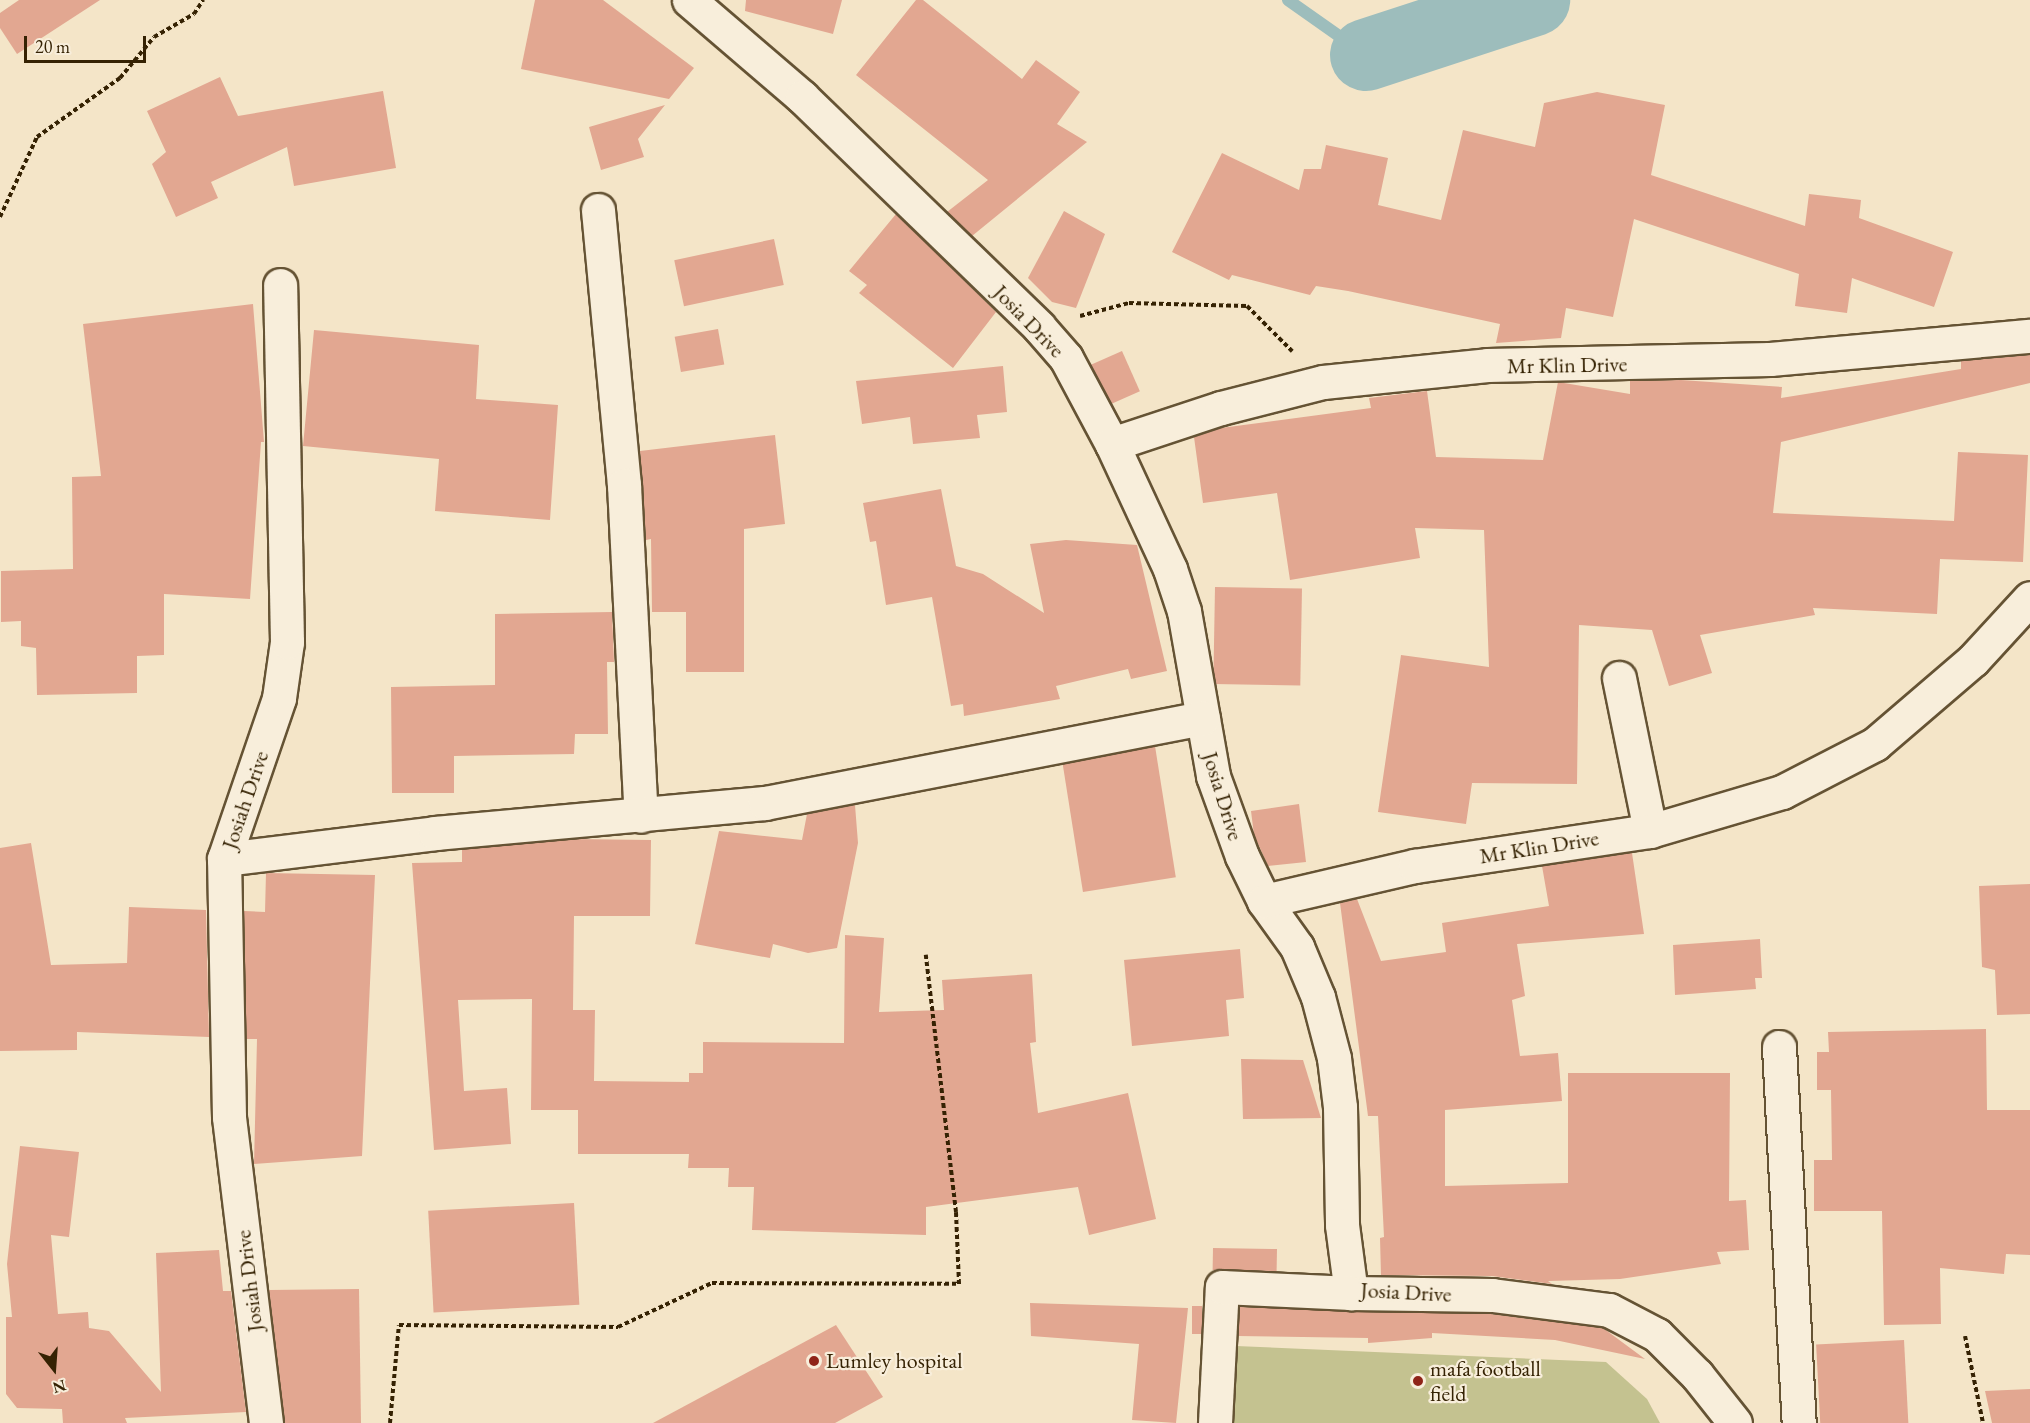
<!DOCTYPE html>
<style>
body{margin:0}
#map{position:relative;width:2030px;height:1423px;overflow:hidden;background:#f4e5c8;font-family:"EB Garamond",serif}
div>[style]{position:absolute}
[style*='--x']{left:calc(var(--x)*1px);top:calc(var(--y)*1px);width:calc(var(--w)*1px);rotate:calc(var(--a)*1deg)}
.green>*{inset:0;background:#c4c290}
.stream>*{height:12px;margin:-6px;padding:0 6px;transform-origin:6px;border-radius:6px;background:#9dbdbc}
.river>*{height:72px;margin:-36px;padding:0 36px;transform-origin:36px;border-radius:36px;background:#9dbdbc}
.building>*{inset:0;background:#e2a791;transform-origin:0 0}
.path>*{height:4px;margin-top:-2px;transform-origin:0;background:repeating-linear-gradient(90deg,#352203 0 4.5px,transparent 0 7.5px)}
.roads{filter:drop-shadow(2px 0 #655334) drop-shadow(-2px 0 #655334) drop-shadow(0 2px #655334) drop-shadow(0 -2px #655334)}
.minor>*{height:33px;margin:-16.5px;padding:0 16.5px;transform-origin:16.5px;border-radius:16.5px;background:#f8eedb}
.dots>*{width:16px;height:16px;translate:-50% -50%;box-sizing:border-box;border:3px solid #f8eedb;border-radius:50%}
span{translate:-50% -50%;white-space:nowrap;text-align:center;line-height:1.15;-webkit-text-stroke:4.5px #f8eedb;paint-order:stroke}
.street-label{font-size:22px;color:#352203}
.poi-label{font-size:22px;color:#352203}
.left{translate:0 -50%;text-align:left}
.north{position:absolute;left:24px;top:1339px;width:60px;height:60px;-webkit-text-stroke:4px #f8eedb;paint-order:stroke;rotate:163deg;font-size:16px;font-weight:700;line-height:24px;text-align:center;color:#352203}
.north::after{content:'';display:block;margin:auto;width:21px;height:27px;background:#352203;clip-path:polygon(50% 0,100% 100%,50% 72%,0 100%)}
.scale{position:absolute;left:24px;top:36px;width:122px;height:27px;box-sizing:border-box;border:3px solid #352203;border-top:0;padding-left:8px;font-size:18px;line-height:21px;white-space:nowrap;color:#352203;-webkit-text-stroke:4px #f8eedb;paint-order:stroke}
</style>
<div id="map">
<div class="green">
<i style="clip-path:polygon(1212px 1345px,1606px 1362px,1647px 1399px,1660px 1423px,1208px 1423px)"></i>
</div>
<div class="stream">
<i style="--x:1288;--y:0;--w:95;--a:35.2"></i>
</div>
<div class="river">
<i style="--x:1366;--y:55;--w:177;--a:-18.1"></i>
</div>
<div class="building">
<i style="clip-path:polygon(19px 0,100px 0,17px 54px,0 28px,0 13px)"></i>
<i style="clip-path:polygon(535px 0,603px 0,694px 68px,669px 99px,521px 69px)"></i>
<i style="clip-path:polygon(746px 0,842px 0,833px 34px,745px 11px)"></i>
<i style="clip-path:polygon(916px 0,923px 0,1022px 79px,1036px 60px,1080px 92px,1057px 124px,1087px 142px,972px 236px,947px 212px,988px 180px,856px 75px)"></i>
<i style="clip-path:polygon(220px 77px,238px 116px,383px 91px,396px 168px,294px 186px,287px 147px,211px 182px,218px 198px,176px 217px,152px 164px,166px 152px,147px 111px)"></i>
<i style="clip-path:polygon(1597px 92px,1665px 105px,1651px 175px,1805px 226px,1809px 194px,1861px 200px,1859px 218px,1953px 252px,1934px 307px,1852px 278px,1847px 313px,1795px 306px,1799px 274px,1634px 219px,1613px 317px,1566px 308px,1561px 338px,1496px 343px,1500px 324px,1348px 291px,1316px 286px,1310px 295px,1232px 275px,1229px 280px,1172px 252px,1222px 153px,1299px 190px,1304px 169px,1321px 169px,1326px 145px,1388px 158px,1378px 205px,1441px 220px,1463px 130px,1535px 147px,1544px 103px)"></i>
<i style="clip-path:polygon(665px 105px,638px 139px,644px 157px,601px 170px,589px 127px)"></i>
<i style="clip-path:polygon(1064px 211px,1105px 234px,1076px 308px,1052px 302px,1028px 278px)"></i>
<i style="clip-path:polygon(896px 214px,996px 312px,953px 368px,859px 293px,867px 285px,849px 271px)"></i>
<i style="left:774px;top:239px;width:47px;height:102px;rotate:78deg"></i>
<i style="clip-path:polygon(253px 304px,264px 442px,261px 442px,250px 599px,164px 594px,164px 655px,137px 656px,137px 693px,37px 695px,36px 648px,21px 646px,21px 621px,1px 622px,1px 571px,73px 569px,72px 477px,101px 476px,83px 324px)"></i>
<i style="left:718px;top:329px;width:36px;height:44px;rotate:80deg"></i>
<i style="clip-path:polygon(314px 330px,479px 345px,476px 399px,558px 405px,550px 520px,435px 511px,439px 459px,303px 446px)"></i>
<i style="left:1122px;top:351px;width:44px;height:34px;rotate:66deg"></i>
<i style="clip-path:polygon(2030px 355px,2030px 383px,1781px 442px,1773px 513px,1954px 521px,1958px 452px,2028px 455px,2023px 562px,1940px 559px,1937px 614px,1813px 608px,1815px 615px,1700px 635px,1712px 673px,1669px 686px,1652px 630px,1579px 625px,1577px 784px,1472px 783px,1466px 824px,1378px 812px,1401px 655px,1489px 667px,1484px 530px,1415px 528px,1420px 558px,1290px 580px,1277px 493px,1203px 503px,1194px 437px,1221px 428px,1371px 408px,1369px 398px,1427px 391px,1436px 457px,1543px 460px,1558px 382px,1630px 394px,1630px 381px,1681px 380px,1782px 387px,1781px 398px,1961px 369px,1961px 361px)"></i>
<i style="clip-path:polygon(1003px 366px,1007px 412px,977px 415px,980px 438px,913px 444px,910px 417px,862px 424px,856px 381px)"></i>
<i style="clip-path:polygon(775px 435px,785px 524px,744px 529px,744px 672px,686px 672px,686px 612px,652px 612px,651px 539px,646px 540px,640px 451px)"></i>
<i style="clip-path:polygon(941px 489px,956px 566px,983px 574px,1044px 613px,1030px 544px,1066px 540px,1137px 545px,1167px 671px,1131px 679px,1128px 669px,1056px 686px,1060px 699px,964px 716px,963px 704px,951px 706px,932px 597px,886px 605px,876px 541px,870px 542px,863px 503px)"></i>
<i style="left:1215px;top:587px;width:87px;height:97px;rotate:1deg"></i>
<i style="clip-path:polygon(612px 612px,614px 662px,607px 662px,608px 734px,575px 734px,574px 754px,454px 756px,454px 793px,392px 793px,391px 687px,495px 685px,495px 614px)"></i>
<i style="left:1155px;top:746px;width:133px;height:94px;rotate:81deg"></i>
<i style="clip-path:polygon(1299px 804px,1306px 862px,1268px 866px,1254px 835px,1251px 811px)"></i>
<i style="clip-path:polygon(855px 805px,858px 843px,837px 948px,808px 953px,773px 944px,770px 958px,695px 944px,719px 831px,802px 840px,807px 814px)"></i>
<i style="clip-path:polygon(572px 839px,651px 840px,650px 916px,574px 916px,573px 1010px,595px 1010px,594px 1081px,689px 1082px,689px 1073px,703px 1073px,703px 1042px,844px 1043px,845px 935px,884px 938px,879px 1012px,944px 1010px,942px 980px,1032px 974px,1036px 1042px,1030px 1043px,1038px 1113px,1128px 1093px,1156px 1219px,1089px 1235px,1078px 1187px,926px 1207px,926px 1235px,752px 1230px,754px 1187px,728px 1187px,729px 1168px,688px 1168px,689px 1154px,578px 1154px,578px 1110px,531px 1110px,532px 999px,458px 1000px,464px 1091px,507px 1088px,511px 1144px,434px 1150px,412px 863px,462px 862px,462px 849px)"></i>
<i style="clip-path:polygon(31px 843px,51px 965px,127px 963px,129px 907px,206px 910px,209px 1037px,77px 1032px,77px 1050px,0 1051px,0 848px)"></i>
<i style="clip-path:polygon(1632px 853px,1644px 934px,1517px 944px,1525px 996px,1512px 1000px,1520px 1056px,1558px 1053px,1562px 1101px,1445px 1110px,1445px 1186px,1568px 1183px,1568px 1073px,1730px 1073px,1729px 1201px,1746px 1200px,1749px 1250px,1717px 1252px,1721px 1264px,1620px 1279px,1548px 1281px,1552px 1284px,1492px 1276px,1381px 1275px,1380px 1238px,1384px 1237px,1378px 1116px,1368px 1116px,1340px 903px,1357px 899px,1381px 961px,1446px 952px,1442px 923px,1549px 906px,1542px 866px)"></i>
<i style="clip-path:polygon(266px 873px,375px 875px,362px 1156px,254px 1164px,257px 1039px,246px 1039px,244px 911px,265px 912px)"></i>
<i style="clip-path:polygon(2030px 884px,2030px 1014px,1997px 1015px,1995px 970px,1982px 967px,1979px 886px)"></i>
<i style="clip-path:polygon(1760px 939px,1762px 978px,1755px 978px,1756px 989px,1675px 995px,1673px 945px)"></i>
<i style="clip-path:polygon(1240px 949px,1244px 998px,1226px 1000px,1229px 1036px,1132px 1046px,1124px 960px)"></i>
<i style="clip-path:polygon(1986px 1029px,1987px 1110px,2030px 1110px,2030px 1255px,2006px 1254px,2004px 1274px,1940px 1268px,1941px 1324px,1884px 1325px,1882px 1211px,1814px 1211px,1814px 1160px,1832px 1160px,1831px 1090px,1817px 1090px,1817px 1052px,1829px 1052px,1828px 1032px)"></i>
<i style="clip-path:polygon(1241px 1059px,1303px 1060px,1321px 1118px,1243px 1119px)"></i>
<i style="clip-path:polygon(20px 1146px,79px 1152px,69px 1237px,51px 1235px,58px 1314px,88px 1312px,89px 1328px,109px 1331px,161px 1392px,156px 1253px,219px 1250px,223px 1291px,231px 1291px,246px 1412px,125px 1418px,127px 1423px,63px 1423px,62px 1409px,17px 1408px,6px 1394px,6px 1317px,12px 1317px,7px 1264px)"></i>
<i style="left:574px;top:1203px;width:102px;height:146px;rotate:87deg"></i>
<i style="left:1213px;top:1248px;width:64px;height:22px;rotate:1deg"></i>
<i style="clip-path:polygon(359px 1289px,361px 1423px,284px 1423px,269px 1290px)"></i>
<i style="clip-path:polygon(1030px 1303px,1188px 1308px,1176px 1423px,1132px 1420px,1139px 1344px,1031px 1336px)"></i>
<i style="left:1192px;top:1306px;width:10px;height:28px"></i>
<i style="clip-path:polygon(1240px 1307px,1491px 1314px,1603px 1328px,1645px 1359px,1555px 1340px,1432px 1333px,1432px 1338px,1368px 1343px,1368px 1338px,1238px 1336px)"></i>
<i style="clip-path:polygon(836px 1325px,883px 1397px,835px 1423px,653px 1423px)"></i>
<i style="left:1904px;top:1340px;width:83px;height:88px;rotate:87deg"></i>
<i style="clip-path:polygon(2030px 1389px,2030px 1423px,1992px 1423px,1985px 1391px)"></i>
</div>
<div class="path">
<i style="--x:0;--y:217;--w:88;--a:-65.2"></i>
<i style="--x:37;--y:137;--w:102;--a:-35.4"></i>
<i style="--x:120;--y:78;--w:53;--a:-50.3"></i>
<i style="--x:154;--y:37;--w:46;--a:-29.9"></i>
<i style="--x:194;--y:14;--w:17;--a:-57"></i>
<i style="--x:1080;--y:316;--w:51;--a:-14.9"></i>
<i style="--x:1129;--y:303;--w:118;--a:1.5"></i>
<i style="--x:1247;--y:306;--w:64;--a:45"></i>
<i style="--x:1965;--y:1336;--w:89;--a:78.3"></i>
<i style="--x:390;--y:1423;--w:98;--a:-84.8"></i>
<i style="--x:399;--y:1325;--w:219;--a:0.5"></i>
<i style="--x:618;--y:1327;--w:104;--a:-25.1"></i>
<i style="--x:712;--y:1283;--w:247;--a:0.2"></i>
<i style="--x:959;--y:1284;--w:72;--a:-92.4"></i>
<i style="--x:956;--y:1212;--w:259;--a:-96.7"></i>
</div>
<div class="roads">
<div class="minor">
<i style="--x:689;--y:0;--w:149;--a:40.6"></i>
<i style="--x:802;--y:97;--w:330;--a:44.1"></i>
<i style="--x:1039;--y:327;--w:41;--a:48.9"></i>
<i style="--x:1066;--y:358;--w:98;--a:61.9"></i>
<i style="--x:1112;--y:444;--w:138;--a:65.1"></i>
<i style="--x:1170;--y:569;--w:44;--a:71.6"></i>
<i style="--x:1184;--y:611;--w:168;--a:80"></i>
<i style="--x:1213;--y:776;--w:85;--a:70.1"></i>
<i style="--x:1242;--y:856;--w:50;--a:63.9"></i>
<i style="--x:1264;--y:901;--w:57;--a:54.3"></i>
<i style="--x:1297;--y:947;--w:54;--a:67.2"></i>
<i style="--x:1318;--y:997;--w:63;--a:75.3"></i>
<i style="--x:1334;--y:1058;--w:49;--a:83"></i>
<i style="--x:1340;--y:1107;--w:118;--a:89"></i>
<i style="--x:1342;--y:1225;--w:69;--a:82.5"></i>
<i style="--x:1351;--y:1293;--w:141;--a:0.8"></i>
<i style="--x:1492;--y:1295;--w:118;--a:7.3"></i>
<i style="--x:1609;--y:1310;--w:54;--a:27.5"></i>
<i style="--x:1657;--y:1335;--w:57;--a:45"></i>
<i style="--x:1697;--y:1375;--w:61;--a:51.6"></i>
<i style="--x:598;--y:210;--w:276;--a:84.6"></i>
<i style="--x:624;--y:485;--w:331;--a:87.1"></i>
<i style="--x:1112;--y:444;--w:115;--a:-18.3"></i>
<i style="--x:1221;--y:408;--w:105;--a:-14.3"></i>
<i style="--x:1323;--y:382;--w:165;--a:-5.9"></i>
<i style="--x:1487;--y:365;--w:283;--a:-1.2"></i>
<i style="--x:1770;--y:359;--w:261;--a:-5.1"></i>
<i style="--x:1619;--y:678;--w:156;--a:78.5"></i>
<i style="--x:224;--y:859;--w:213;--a:-7"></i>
<i style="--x:435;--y:833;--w:331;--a:-5.2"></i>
<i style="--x:765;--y:803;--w:446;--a:-11"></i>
<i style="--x:1264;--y:901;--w:155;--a:-13.1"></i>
<i style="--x:1415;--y:866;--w:238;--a:-8.5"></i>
<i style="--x:1650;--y:831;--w:138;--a:-16.5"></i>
<i style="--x:1782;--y:792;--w:105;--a:-27.3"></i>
<i style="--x:1875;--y:744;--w:129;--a:-40.6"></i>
<i style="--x:1973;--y:660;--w:84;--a:-47.4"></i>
<i style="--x:1779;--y:1047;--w:377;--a:87"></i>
<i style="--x:266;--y:1423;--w:308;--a:-96.9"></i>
<i style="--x:229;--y:1117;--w:258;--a:-91.1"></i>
<i style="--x:224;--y:859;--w:170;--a:-71.1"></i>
<i style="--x:279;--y:698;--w:57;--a:-81.9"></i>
<i style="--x:287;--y:642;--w:357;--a:-91.1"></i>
<i style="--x:1215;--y:1423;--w:136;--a:-87.1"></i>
<i style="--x:1222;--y:1287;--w:129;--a:2.7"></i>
</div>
</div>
<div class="dots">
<i style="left:814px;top:1361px;background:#8f2418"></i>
<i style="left:1418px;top:1381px;background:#8f2418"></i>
</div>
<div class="street-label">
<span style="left:1029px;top:321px;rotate:46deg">Josia Drive</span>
<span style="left:1567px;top:365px;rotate:-1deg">Mr Klin Drive</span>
<span style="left:1223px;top:796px;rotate:73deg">Josia Drive</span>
<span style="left:245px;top:800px;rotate:-71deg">Josiah Drive</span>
<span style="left:1539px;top:847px;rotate:-9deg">Mr Klin Drive</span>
<span style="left:249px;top:1281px;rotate:-97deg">Josiah Drive</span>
<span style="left:1406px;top:1292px;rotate:3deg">Josia Drive</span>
</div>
<div class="poi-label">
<span class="left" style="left:826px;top:1361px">Lumley hospital</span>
<span class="left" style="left:1430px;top:1381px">mafa football<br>field</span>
</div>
<div class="north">N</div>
<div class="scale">20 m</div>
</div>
